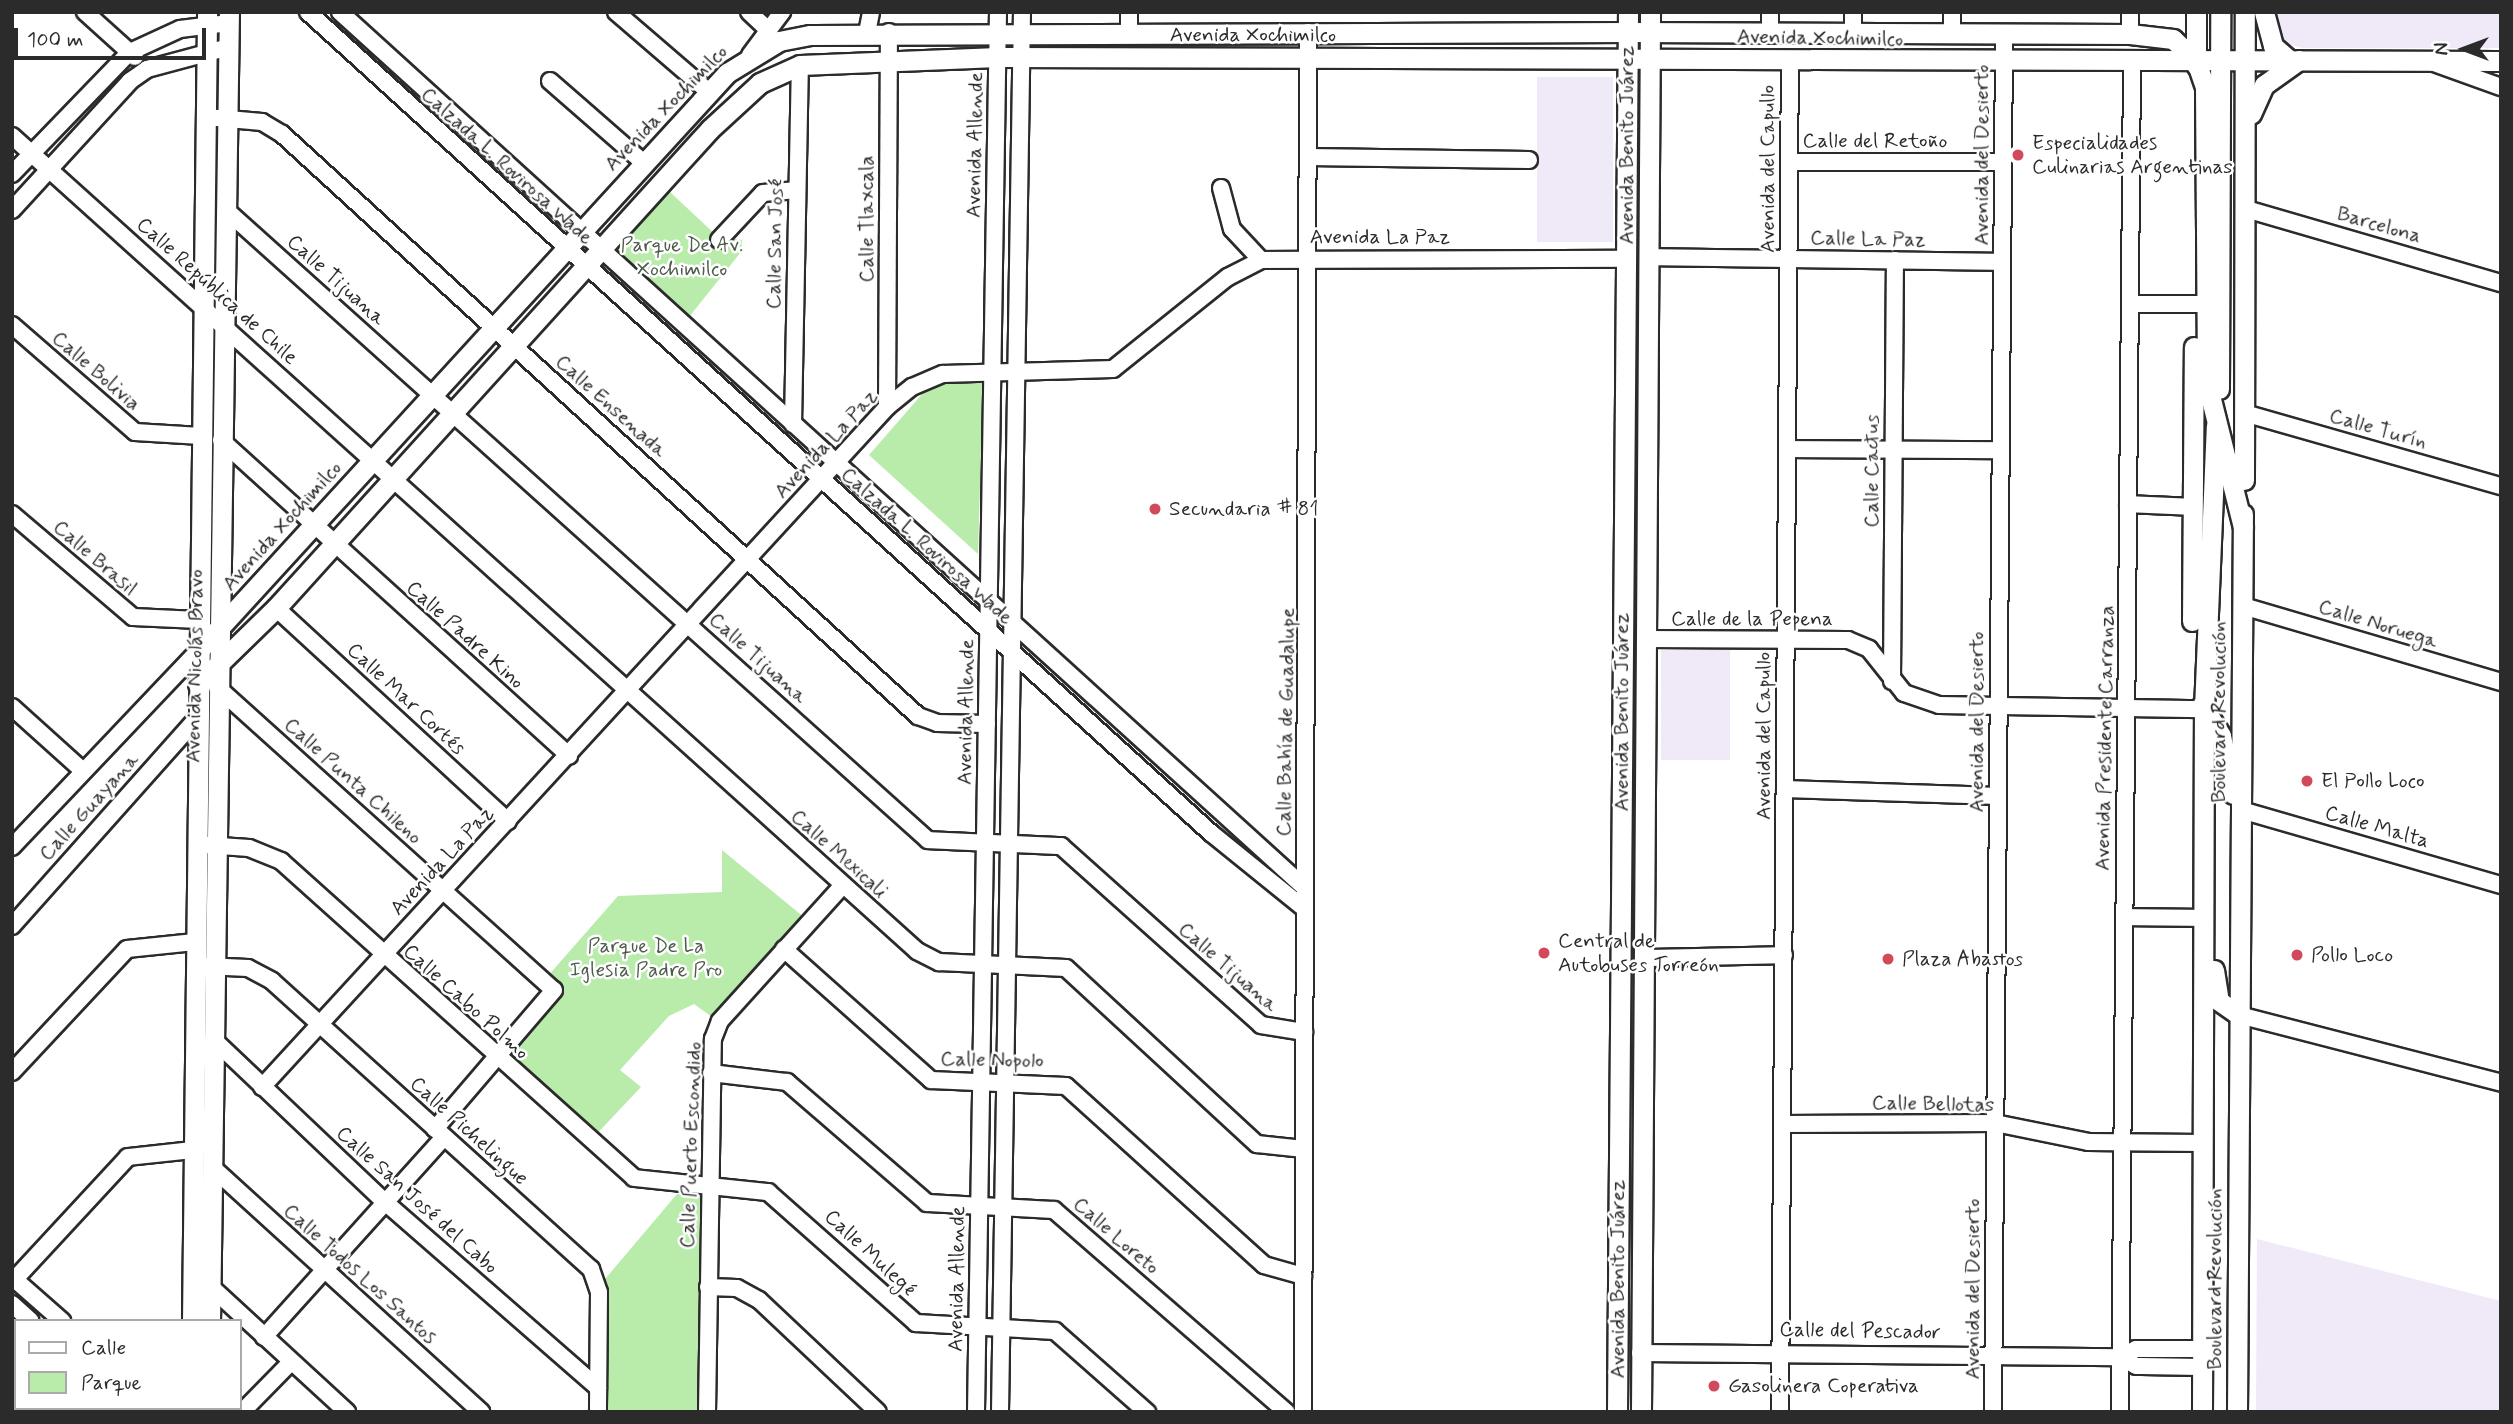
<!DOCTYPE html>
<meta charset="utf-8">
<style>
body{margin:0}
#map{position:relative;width:2513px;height:1424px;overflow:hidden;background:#fff;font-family:Mynerve,sans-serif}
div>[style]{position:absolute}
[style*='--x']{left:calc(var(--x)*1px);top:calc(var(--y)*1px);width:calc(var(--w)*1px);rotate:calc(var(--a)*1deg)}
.built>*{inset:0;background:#f0e9f8;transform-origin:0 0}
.green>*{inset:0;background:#b9ebab}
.roads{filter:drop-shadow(2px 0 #2b2b2b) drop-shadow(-2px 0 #2b2b2b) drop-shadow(0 2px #2b2b2b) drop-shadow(0 -2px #2b2b2b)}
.minor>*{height:16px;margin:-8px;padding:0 8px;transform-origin:8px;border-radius:8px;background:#fff}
.major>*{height:19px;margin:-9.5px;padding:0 9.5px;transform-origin:9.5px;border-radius:9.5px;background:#fff}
.dots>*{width:19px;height:19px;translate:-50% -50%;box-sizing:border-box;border:4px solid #fff;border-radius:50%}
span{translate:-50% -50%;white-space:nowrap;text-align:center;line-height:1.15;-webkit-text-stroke:5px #fff;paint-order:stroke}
.street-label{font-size:21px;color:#2b2b2b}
.poi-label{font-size:21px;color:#2b2b2b}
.left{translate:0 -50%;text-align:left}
.park-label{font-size:21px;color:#4e5b4b}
.frame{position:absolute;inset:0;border:14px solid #2b2b2b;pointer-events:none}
.legend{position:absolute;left:14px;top:1319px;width:228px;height:91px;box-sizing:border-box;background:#fff;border:2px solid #aaa;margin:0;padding:9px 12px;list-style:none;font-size:21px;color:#2b2b2b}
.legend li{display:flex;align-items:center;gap:14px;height:35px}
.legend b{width:35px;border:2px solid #aaa}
.north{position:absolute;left:2429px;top:14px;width:70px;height:70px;-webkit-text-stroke:5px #fff;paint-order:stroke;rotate:270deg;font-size:19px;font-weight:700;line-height:28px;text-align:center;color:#2b2b2b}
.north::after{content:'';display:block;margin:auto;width:24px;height:32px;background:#2b2b2b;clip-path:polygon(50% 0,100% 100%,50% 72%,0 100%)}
.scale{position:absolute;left:14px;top:28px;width:192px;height:32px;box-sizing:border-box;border:4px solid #2b2b2b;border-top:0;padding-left:9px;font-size:21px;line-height:24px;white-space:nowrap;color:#2b2b2b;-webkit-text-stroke:5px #fff;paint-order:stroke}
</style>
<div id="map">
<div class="built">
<i style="clip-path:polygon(2273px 12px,2501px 12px,2501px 48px,2302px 48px,2288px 44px,2274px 26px)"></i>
<i style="left:1537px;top:77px;width:76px;height:165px"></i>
<i style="left:1730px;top:650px;width:110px;height:69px;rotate:90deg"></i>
<i style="clip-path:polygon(2257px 1239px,2501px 1301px,2501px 1412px,2256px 1412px)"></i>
</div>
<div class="green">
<i style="clip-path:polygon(670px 192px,717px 236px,742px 240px,741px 252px,689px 317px,616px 251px)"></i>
<i style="clip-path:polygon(983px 381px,978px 554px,869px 455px,923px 393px,946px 383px)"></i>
<i style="clip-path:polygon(722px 850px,805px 918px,712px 1017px,694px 1004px,669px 1016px,620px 1070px,641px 1087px,591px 1140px,500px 1060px,561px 992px,547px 977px,618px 896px,722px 892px)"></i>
<i style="clip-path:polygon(677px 1194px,700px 1195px,700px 1412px,599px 1412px,600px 1285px)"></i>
</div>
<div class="roads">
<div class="minor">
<i style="--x:85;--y:12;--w:67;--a:42"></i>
<i style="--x:308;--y:12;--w:1220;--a:42.28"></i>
<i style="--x:1211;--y:833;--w:121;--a:39"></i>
<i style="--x:340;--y:12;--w:1303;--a:42.23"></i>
<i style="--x:616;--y:12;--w:123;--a:40.7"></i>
<i style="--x:749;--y:12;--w:25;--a:43"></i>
<i style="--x:1129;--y:32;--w:20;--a:-90"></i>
<i style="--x:867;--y:33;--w:21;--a:-79"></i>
<i style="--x:1770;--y:33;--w:21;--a:-90"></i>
<i style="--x:1853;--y:33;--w:21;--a:-90"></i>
<i style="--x:1952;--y:33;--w:21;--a:-90"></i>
<i style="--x:2130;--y:34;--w:22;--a:-90"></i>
<i style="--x:750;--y:55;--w:54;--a:-53.3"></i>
<i style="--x:2431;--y:62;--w:74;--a:19.7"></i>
<i style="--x:550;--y:81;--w:125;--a:41.1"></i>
<i style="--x:206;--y:117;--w:56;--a:5.1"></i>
<i style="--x:262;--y:122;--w:23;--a:31"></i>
<i style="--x:282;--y:134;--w:862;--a:42.46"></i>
<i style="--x:918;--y:716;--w:20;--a:20"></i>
<i style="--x:937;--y:723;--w:50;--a:1.1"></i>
<i style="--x:12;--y:136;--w:1218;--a:42"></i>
<i style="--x:917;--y:951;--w:25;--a:27"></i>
<i style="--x:939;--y:962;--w:127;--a:2.7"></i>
<i style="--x:1066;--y:968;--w:260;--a:42.7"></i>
<i style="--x:1257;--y:1144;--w:47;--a:6.1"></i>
<i style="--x:1308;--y:157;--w:221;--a:0.8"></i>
<i style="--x:1789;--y:162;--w:214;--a:0"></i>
<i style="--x:12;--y:174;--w:170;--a:-46"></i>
<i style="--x:130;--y:52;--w:55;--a:-24.7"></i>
<i style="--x:180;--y:29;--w:49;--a:-7"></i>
<i style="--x:1221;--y:188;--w:42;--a:75"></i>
<i style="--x:1232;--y:229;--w:42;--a:46.9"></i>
<i style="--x:2246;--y:209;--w:266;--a:16.2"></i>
<i style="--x:12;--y:210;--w:175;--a:-47.5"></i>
<i style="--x:130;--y:81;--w:21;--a:-35"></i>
<i style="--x:147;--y:69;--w:85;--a:-15"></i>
<i style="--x:226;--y:210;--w:943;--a:41.91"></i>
<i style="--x:928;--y:840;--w:133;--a:2.6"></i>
<i style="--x:1061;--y:846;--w:268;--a:41.8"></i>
<i style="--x:1261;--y:1025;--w:44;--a:9.2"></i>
<i style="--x:719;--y:240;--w:64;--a:-46.9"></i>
<i style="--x:763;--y:193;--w:34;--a:-5"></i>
<i style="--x:1649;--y:257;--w:353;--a:0.8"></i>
<i style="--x:2130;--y:304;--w:77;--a:0"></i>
<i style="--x:12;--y:325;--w:163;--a:41"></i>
<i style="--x:135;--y:432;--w:66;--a:3.5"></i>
<i style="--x:887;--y:407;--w:375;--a:-89.7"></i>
<i style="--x:2244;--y:413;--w:267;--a:15.9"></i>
<i style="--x:793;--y:424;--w:359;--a:-88.9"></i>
<i style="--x:221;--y:440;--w:470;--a:42.2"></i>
<i style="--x:1787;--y:449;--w:214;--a:0.3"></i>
<i style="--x:2128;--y:504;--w:65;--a:2.6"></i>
<i style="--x:12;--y:514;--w:159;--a:40.4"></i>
<i style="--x:133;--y:617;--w:66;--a:2.6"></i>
<i style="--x:2243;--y:606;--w:269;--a:16.4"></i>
<i style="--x:276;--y:608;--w:315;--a:42.6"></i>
<i style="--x:1645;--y:639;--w:203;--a:0.3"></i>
<i style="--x:1848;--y:640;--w:23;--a:23"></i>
<i style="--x:1869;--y:649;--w:56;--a:51.5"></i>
<i style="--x:1904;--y:693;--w:37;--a:19"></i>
<i style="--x:1939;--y:705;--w:265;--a:0.9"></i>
<i style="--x:1892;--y:681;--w:421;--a:-89.6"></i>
<i style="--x:217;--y:687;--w:453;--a:42"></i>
<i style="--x:554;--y:990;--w:183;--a:130.6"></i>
<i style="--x:12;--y:707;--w:94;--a:42"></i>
<i style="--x:1785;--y:789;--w:213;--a:1.9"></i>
<i style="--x:2241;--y:810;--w:271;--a:16.1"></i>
<i style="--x:206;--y:845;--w:43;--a:4"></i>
<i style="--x:249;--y:848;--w:35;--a:22"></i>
<i style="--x:281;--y:861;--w:474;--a:41.9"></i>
<i style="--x:634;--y:1178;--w:135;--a:6"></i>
<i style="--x:768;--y:1192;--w:198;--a:41.5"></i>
<i style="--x:916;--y:1323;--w:139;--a:3.3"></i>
<i style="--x:1055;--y:1331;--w:123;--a:41.4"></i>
<i style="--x:12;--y:847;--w:272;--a:-46.5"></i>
<i style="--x:2124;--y:917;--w:79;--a:0.7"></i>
<i style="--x:12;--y:926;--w:280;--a:-48.3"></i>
<i style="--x:784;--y:949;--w:197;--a:41.7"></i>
<i style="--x:931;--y:1080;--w:135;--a:2.5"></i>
<i style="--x:1066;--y:1086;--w:267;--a:42.1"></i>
<i style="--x:1264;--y:1265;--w:41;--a:15.8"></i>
<i style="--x:1645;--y:958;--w:139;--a:-1.2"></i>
<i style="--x:204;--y:966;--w:44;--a:2.6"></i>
<i style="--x:248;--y:968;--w:27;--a:28"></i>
<i style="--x:272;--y:981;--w:430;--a:42.1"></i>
<i style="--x:591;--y:1269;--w:24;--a:71"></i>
<i style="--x:599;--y:1292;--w:120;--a:90.5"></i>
<i style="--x:2239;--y:1015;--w:271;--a:14.5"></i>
<i style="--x:213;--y:1039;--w:237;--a:43.5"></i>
<i style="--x:385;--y:1202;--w:283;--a:41.1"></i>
<i style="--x:12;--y:1072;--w:168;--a:-46.9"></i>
<i style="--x:127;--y:949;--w:68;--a:-5.9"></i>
<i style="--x:711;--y:1073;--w:77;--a:6.8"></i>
<i style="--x:787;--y:1082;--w:185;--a:40.8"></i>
<i style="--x:927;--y:1203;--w:127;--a:3.2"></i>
<i style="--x:1054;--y:1210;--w:308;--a:41"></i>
<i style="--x:262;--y:1087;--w:924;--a:-47.41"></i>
<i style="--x:887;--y:407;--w:32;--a:-39"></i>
<i style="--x:912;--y:387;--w:34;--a:-23"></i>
<i style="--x:943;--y:374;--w:170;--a:-1.7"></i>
<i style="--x:1113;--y:369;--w:147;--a:-38.7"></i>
<i style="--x:1228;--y:277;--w:37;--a:-27"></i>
<i style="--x:1261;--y:260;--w:366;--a:-0.2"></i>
<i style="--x:1782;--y:1124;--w:213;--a:-0.3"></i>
<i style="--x:1995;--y:1123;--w:95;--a:11.5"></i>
<i style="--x:2088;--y:1142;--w:114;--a:0.5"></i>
<i style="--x:212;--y:1167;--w:364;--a:42.3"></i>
<i style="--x:12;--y:1277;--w:67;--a:41.3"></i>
<i style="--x:15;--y:1279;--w:166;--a:-47.2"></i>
<i style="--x:128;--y:1157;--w:64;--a:-6.2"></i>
<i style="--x:211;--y:1287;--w:185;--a:42.6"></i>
<i style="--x:708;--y:1287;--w:29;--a:2"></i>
<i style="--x:737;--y:1288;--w:25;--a:29"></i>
<i style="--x:759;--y:1300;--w:163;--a:43.3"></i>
<i style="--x:12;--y:1304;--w:25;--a:42"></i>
<i style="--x:264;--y:1337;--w:269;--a:-48"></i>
<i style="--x:1640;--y:1353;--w:481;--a:0.5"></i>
<i style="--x:2121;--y:1357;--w:17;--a:-28"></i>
<i style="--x:2136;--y:1349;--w:65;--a:0"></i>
<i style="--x:2121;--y:1357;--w:17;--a:31"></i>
<i style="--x:2136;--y:1366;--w:65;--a:0.9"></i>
<i style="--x:128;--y:1408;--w:6;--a:45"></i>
<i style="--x:158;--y:1408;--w:6;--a:45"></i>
<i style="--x:242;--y:1412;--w:70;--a:-45.6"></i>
<i style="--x:707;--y:1412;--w:373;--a:-89.1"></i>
<i style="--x:713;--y:1039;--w:19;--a:-69"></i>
<i style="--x:720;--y:1021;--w:182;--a:-47.9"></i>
<i style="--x:976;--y:1412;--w:1400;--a:-89.1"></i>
<i style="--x:1000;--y:1412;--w:1400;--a:-89.1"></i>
<i style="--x:1303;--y:1412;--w:1380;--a:-89.79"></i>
<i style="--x:1780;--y:1412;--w:1351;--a:-89.58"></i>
<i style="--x:1993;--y:1412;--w:1379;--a:-89.54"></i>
<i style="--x:2120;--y:1412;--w:1348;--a:-89.49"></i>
</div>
<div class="major">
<i style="--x:2264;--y:12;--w:35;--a:75"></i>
<i style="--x:2273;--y:46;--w:21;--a:41"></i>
<i style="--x:2196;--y:65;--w:53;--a:-90"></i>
<i style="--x:2251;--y:114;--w:32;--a:-66"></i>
<i style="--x:2264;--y:85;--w:43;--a:-35.5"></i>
<i style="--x:2219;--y:389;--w:377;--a:-89.8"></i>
<i style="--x:2244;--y:480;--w:468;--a:-89.9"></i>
<i style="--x:2192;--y:621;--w:274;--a:-89.6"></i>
<i style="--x:199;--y:650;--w:782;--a:-47.54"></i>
<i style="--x:727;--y:73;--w:61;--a:-31.6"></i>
<i style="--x:779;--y:41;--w:32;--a:-11"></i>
<i style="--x:810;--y:35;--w:818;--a:-0.21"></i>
<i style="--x:1628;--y:32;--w:502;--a:0.23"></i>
<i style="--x:2130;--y:34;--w:43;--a:6.6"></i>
<i style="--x:2173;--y:39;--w:32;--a:44"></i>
<i style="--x:2196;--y:61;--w:28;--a:71"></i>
<i style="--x:2205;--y:87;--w:296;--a:89.6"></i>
<i style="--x:2207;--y:383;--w:148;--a:76"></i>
<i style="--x:198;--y:684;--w:109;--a:-44.3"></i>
<i style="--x:276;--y:608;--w:646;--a:-47.82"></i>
<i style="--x:710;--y:129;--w:68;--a:-42.6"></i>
<i style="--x:760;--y:83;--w:44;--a:-24.2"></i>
<i style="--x:800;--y:65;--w:198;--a:-2.3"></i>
<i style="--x:998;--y:57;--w:1503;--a:0.15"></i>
<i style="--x:2202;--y:705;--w:36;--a:58"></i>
<i style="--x:2221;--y:736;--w:59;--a:78.3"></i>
<i style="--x:2214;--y:970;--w:31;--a:81"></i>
<i style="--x:2219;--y:1001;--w:24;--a:35"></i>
<i style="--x:192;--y:1321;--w:1309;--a:-89.34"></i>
<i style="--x:210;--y:1321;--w:1309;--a:-89.17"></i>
<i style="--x:192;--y:1408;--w:4;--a:90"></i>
<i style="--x:210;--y:1412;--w:4;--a:-90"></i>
<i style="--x:1617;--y:1412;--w:1400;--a:-89.55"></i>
<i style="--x:1641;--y:1412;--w:1400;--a:-89.63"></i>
<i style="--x:2202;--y:1412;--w:703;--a:-89.84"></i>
<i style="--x:2204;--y:709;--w:283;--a:-87.6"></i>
<i style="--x:2237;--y:1412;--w:898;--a:-89.62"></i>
</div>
</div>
<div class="dots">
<i style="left:2018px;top:155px;background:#d1495b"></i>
<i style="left:1155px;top:509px;background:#d1495b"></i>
<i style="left:2307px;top:781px;background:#d1495b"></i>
<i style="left:1544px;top:953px;background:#d1495b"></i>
<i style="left:2297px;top:955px;background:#d1495b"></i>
<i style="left:1888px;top:959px;background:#d1495b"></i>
<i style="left:1714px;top:1386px;background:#d1495b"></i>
</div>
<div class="street-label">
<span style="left:1253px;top:35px">Avenida Xochimilco</span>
<span style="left:1820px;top:38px;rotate:1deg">Avenida Xochimilco</span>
<span style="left:666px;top:108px;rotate:-46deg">Avenida Xochimilco</span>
<span style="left:1875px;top:141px">Calle del Retoño</span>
<span style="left:975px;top:145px;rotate:-89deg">Avenida Allende</span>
<span style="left:1627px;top:145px;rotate:-90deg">Avenida Benito Juárez</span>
<span style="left:1982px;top:155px;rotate:-90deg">Avenida del Desierto</span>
<span style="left:507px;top:166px;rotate:42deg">Calzada L. Rovirosa Wade</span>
<span style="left:1768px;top:169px;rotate:-90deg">Avenida del Capullo</span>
<span style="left:867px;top:219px;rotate:-90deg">Calle Tlaxcala</span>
<span style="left:2379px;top:225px;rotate:16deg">Barcelona</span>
<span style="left:1380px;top:237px">Avenida La Paz</span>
<span style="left:1868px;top:239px;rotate:1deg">Calle La Paz</span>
<span style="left:775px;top:244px;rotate:-89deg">Calle San José</span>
<span style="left:336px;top:280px;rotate:42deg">Calle Tijuana</span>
<span style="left:217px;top:291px;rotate:42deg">Calle República de Chile</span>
<span style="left:96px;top:371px;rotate:41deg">Calle Bolivia</span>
<span style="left:611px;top:406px;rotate:42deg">Calle Ensenada</span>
<span style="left:2378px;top:429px;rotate:16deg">Calle Turín</span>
<span style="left:826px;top:444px;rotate:-47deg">Avenida La Paz</span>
<span style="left:1872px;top:471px;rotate:-90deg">Calle Cactus</span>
<span style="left:282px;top:526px;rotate:-48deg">Avenida Xochimilco</span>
<span style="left:927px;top:546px;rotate:42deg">Calzada L. Rovirosa Wade</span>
<span style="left:95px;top:558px;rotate:41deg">Calle Brasil</span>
<span style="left:1752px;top:619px">Calle de la Pepena</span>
<span style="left:2378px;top:624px;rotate:17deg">Calle Noruega</span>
<span style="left:465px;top:635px;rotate:42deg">Calle Padre Kino</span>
<span style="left:758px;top:658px;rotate:42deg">Calle Tijuana</span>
<span style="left:195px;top:666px;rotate:-89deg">Avenida Nicolás Bravo</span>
<span style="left:406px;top:699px;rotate:43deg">Calle Mar Cortés</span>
<span style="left:966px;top:712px;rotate:-89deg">Avenida Allende</span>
<span style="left:1622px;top:712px;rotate:-90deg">Avenida Benito Juárez</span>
<span style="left:2219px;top:712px;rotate:-90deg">Boulevard Revolución</span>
<span style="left:1286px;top:722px;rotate:-89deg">Calle Bahía de Guadalupe</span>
<span style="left:1977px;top:722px;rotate:-90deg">Avenida del Desierto</span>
<span style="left:1764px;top:736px;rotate:-90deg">Avenida del Capullo</span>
<span style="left:2105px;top:738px;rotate:-89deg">Avenida Presidente Carranza</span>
<span style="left:353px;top:781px;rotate:42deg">Calle Punta Chileno</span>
<span style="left:89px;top:807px;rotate:-48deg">Calle Guayana</span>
<span style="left:2377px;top:827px;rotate:16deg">Calle Malta</span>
<span style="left:839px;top:854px;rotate:42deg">Calle Mexicali</span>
<span style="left:442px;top:861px;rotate:-47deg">Avenida La Paz</span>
<span style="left:1228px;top:967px;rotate:41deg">Calle Tijuana</span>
<span style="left:466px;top:1002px;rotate:42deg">Calle Cabo Polmo</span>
<span style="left:992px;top:1060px;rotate:1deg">Calle Nopolo</span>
<span style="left:1933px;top:1104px;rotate:1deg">Calle Bellotas</span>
<span style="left:469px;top:1131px;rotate:42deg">Calle Pichelingue</span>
<span style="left:691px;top:1145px;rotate:-88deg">Calle Puerto Escondido</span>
<span style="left:417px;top:1200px;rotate:42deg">Calle San José del Cabo</span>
<span style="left:1116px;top:1236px;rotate:41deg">Calle Loreto</span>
<span style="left:870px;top:1253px;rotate:43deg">Calle Mulegé</span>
<span style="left:360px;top:1274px;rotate:42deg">Calle Todos Los Santos</span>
<span style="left:957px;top:1279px;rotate:-89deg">Avenida Allende</span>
<span style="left:1618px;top:1279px;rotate:-90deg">Avenida Benito Juárez</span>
<span style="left:2215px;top:1279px;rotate:-90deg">Boulevard Revolución</span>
<span style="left:1973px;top:1289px;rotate:-90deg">Avenida del Desierto</span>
<span style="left:1860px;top:1331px;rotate:1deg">Calle del Pescador</span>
</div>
<div class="poi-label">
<span class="left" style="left:2032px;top:155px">Especialidades<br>Culinarias Argentinas</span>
<span class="left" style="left:1169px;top:509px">Secundaria # 81</span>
<span class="left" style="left:2321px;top:781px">El Pollo Loco</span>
<span class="left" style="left:1558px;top:953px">Central de<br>Autobuses Torreón</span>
<span class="left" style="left:2311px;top:955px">Pollo Loco</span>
<span class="left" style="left:1902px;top:959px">Plaza Abastos</span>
<span class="left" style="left:1728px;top:1386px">Gasolinera Coperativa</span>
</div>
<div class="park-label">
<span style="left:682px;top:257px">Parque De Av.<br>Xochimilco</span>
<span style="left:646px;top:958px">Parque De La<br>Iglesia Padre Pro</span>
</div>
<div class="frame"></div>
<ul class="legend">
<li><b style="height:9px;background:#fff"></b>Calle</li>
<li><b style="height:19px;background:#b9ebab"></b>Parque</li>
</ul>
<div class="north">N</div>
<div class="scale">100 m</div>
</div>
